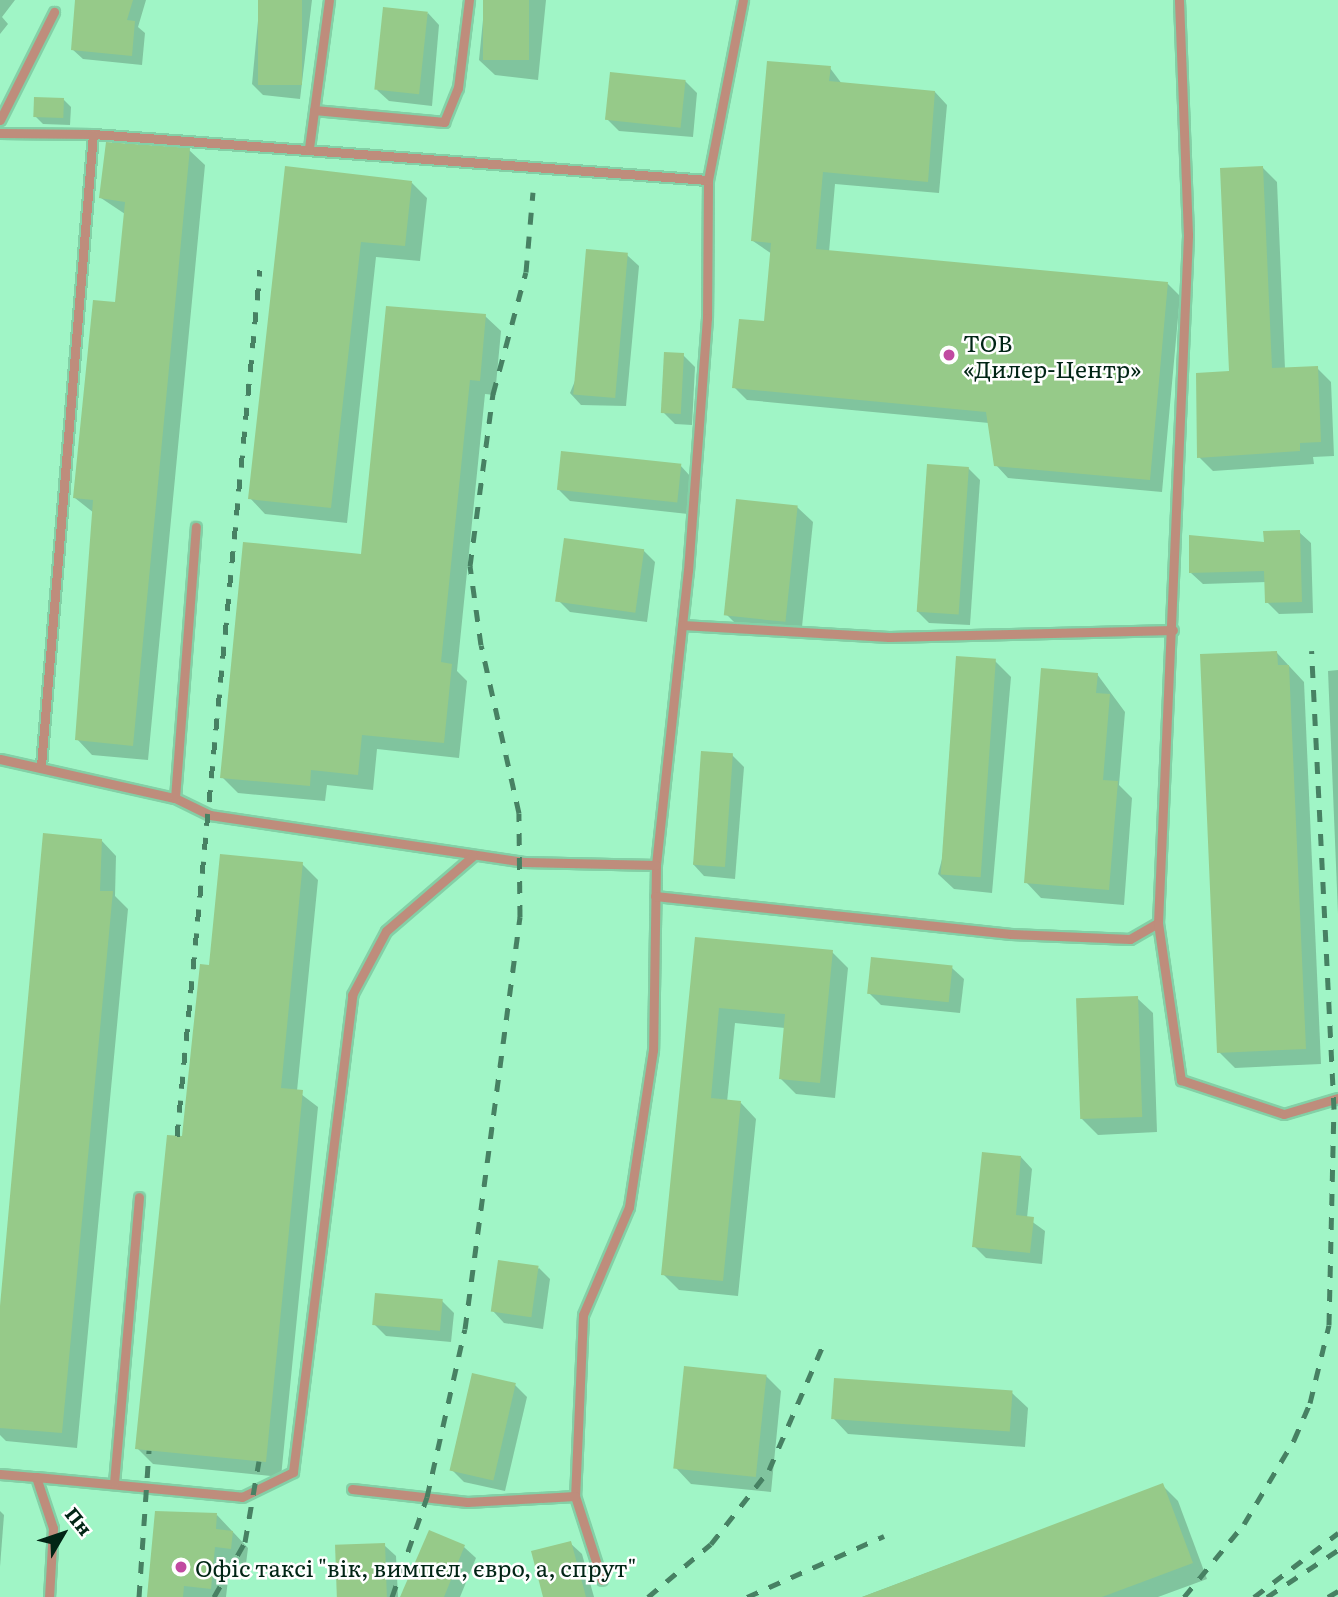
<!DOCTYPE html>
<meta charset="utf-8">
<style>
body{margin:0}
#map{position:relative;width:1338px;height:1597px;overflow:hidden;background:#a0f5c6;font-family:Literata,serif}
div>[style]{position:absolute}
[style*='--x']{left:calc(var(--x)*1px);top:calc(var(--y)*1px);width:calc(var(--w)*1px);rotate:calc(var(--a)*1deg)}
.shadow>*{inset:0;background:#0003}
.building>*{inset:0;background:#96ca89;transform-origin:0 0}
.roads{filter:drop-shadow(2px 0 #83d0a6) drop-shadow(-2px 0 #83d0a6) drop-shadow(0 2px #83d0a6) drop-shadow(0 -2px #83d0a6)}
.lane>*{height:9px;margin:-4.5px;padding:0 4.5px;transform-origin:4.5px;border-radius:4.5px;background:#be8d7c}
.rail>*{height:5px;margin-top:-2.5px;transform-origin:0;background:repeating-linear-gradient(90deg,#478163 0 12px,transparent 0 24px)}
.dots>*{width:19px;height:19px;translate:-50% -50%;box-sizing:border-box;border:4px solid #fff;border-radius:50%}
span{translate:-50% -50%;white-space:nowrap;text-align:center;line-height:1.15;-webkit-text-stroke:5px #fff;paint-order:stroke}
.poi-label{font-size:23px;color:#012515}
.left{translate:0 -50%;text-align:left}
.north{position:absolute;left:28px;top:1499px;width:70px;height:70px;-webkit-text-stroke:5px #fff;paint-order:stroke;rotate:51deg;font-size:19px;font-weight:700;line-height:28px;text-align:center;color:#012515}
.north::after{content:'';display:block;margin:auto;width:24px;height:32px;background:#012515;clip-path:polygon(50% 0,100% 100%,50% 72%,0 100%)}
</style>
<div id="map">
<div class="shadow">
<i style="clip-path:polygon(0 0,15px 0,2px 17px,8px 24px,0 34px)"></i>
<i style="clip-path:polygon(89px 0,146px 0,138px 27px,145px 33px,142px 65px,83px 59px,72px 49px)"></i>
<i style="clip-path:polygon(260px 0,312px 0,300px 99px,263px 95px,252px 84px)"></i>
<i style="clip-path:polygon(485px 0,546px 0,538px 80px,495px 75px,479px 60px)"></i>
<i style="clip-path:polygon(428px 13px,439px 25px,432px 106px,389px 101px,377px 90px)"></i>
<i style="clip-path:polygon(830px 68px,842px 84px,935px 92px,947px 105px,939px 193px,835px 184px,829px 252px,1168px 284px,1180px 296px,1162px 492px,1008px 478px,996px 465px,989px 423px,747px 400px,734px 387px,765px 323px,772px 254px,753px 241px)"></i>
<i style="clip-path:polygon(685px 81px,697px 93px,693px 137px,619px 131px,607px 119px)"></i>
<i style="clip-path:polygon(64px 100px,71px 107px,70px 125px,43px 124px,35px 116px)"></i>
<i style="clip-path:polygon(189px 150px,205px 165px,148px 760px,92px 755px,77px 739px,94px 513px,75px 498px,116px 304px,125px 214px,101px 198px)"></i>
<i style="clip-path:polygon(287px 168px,412px 183px,427px 198px,420px 261px,376px 257px,347px 523px,265px 514px,250px 498px)"></i>
<i style="clip-path:polygon(1263px 168px,1277px 182px,1285px 369px,1317px 368px,1331px 382px,1334px 456px,1313px 457px,1314px 464px,1213px 471px,1199px 457px,1231px 373px)"></i>
<i style="clip-path:polygon(627px 255px,639px 266px,626px 406px,581px 405px,570px 393px)"></i>
<i style="clip-path:polygon(485px 316px,501px 331px,495px 395px,485px 394px,457px 671px,467px 681px,459px 758px,377px 749px,373px 790px,327px 785px,325px 801px,238px 793px,222px 777px,362px 556px)"></i>
<i style="clip-path:polygon(683px 355px,695px 367px,692px 425px,675px 424px,663px 412px)"></i>
<i style="clip-path:polygon(680px 465px,691px 477px,688px 514px,570px 501px,558px 489px)"></i>
<i style="clip-path:polygon(968px 468px,980px 480px,970px 625px,929px 623px,917px 611px)"></i>
<i style="clip-path:polygon(797px 507px,813px 522px,801px 636px,742px 630px,726px 614px)"></i>
<i style="clip-path:polygon(1299px 532px,1311px 543px,1313px 613px,1279px 614px,1267px 602px,1267px 582px,1203px 584px,1191px 573px)"></i>
<i style="clip-path:polygon(643px 550px,655px 562px,647px 622px,570px 612px,558px 600px)"></i>
<i style="clip-path:polygon(1277px 653px,1304px 682px,1321px 1064px,1235px 1068px,1219px 1052px)"></i>
<i style="clip-path:polygon(995px 661px,1011px 677px,992px 893px,954px 889px,938px 874px)"></i>
<i style="clip-path:polygon(1338px 670px,1338px 914px,1328px 671px)"></i>
<i style="clip-path:polygon(1097px 674px,1125px 712px,1119px 785px,1132px 798px,1124px 905px,1041px 898px,1026px 882px)"></i>
<i style="clip-path:polygon(732px 755px,744px 767px,735px 879px,704px 876px,693px 864px)"></i>
<i style="clip-path:polygon(101px 840px,116px 856px,115px 896px,128px 909px,77px 1448px,6px 1441px,0 1435px,0 1325px)"></i>
<i style="clip-path:polygon(302px 864px,318px 880px,297px 1091px,318px 1107px,281px 1477px,153px 1464px,137px 1448px,211px 967px)"></i>
<i style="clip-path:polygon(696px 938px,832px 952px,848px 968px,835px 1098px,796px 1094px,780px 1078px,785px 1028px,735px 1023px,727px 1102px,741px 1103px,756px 1119px,738px 1296px,679px 1290px,663px 1274px)"></i>
<i style="clip-path:polygon(952px 968px,964px 979px,960px 1013px,881px 1005px,869px 993px)"></i>
<i style="clip-path:polygon(1137px 998px,1153px 1013px,1157px 1132px,1098px 1135px,1082px 1119px)"></i>
<i style="clip-path:polygon(1021px 1157px,1032px 1169px,1027px 1218px,1045px 1231px,1042px 1264px,986px 1258px,974px 1246px)"></i>
<i style="clip-path:polygon(539px 1268px,550px 1279px,543px 1329px,504px 1323px,493px 1311px)"></i>
<i style="clip-path:polygon(442px 1301px,454px 1313px,451px 1342px,386px 1336px,374px 1324px)"></i>
<i style="clip-path:polygon(766px 1376px,781px 1391px,771px 1492px,691px 1484px,676px 1468px)"></i>
<i style="clip-path:polygon(515px 1385px,527px 1397px,505px 1491px,464px 1482px,452px 1470px)"></i>
<i style="clip-path:polygon(1012px 1393px,1028px 1408px,1025px 1447px,848px 1434px,833px 1418px)"></i>
<i style="clip-path:polygon(1162px 1485px,1178px 1501px,1207px 1579px,1158px 1597px,862px 1597px)"></i>
<i style="clip-path:polygon(0 1511px,4px 1515px,0 1567px)"></i>
<i style="clip-path:polygon(217px 1515px,248px 1548px,246px 1564px,230px 1562px,226px 1597px,148px 1597px)"></i>
<i style="clip-path:polygon(570px 1543px,582px 1554px,594px 1597px,545px 1597px)"></i>
<i style="clip-path:polygon(384px 1545px,396px 1556px,398px 1597px,339px 1597px)"></i>
<i style="clip-path:polygon(464px 1547px,476px 1558px,460px 1597px,402px 1597px)"></i>
</div>
<div class="building">
<i style="clip-path:polygon(75px 0,133px 0,127px 20px,135px 21px,132px 56px,71px 50px)"></i>
<i style="left:258px;top:0;width:44px;height:85px"></i>
<i style="left:483px;top:0;width:46px;height:60px"></i>
<i style="left:383px;top:7px;width:45px;height:83px;rotate:6deg"></i>
<i style="clip-path:polygon(767px 61px,831px 66px,829px 81px,935px 91px,928px 182px,823px 172px,816px 249px,1168px 282px,1150px 480px,994px 466px,986px 412px,732px 388px,739px 319px,764px 321px,771px 243px,751px 241px)"></i>
<i style="left:610px;top:72px;width:76px;height:48px;rotate:6deg"></i>
<i style="left:34px;top:97px;width:30px;height:20px;rotate:2deg"></i>
<i style="clip-path:polygon(106px 142px,190px 148px,133px 746px,75px 740px,93px 500px,73px 498px,93px 300px,115px 302px,125px 202px,99px 198px)"></i>
<i style="clip-path:polygon(285px 166px,412px 181px,405px 246px,361px 242px,331px 508px,248px 499px)"></i>
<i style="clip-path:polygon(1263px 166px,1272px 368px,1318px 366px,1321px 442px,1300px 443px,1300px 451px,1197px 458px,1196px 373px,1229px 371px,1220px 168px)"></i>
<i style="left:586px;top:249px;width:42px;height:146px;rotate:5deg"></i>
<i style="clip-path:polygon(386px 306px,486px 314px,480px 381px,470px 380px,441px 662px,452px 664px,444px 743px,362px 735px,358px 775px,311px 770px,310px 786px,220px 778px,243px 542px,361px 554px)"></i>
<i style="left:664px;top:352px;width:20px;height:61px;rotate:3deg"></i>
<i style="left:561px;top:451px;width:121px;height:39px;rotate:6deg"></i>
<i style="left:927px;top:464px;width:42px;height:148px;rotate:4deg"></i>
<i style="left:736px;top:499px;width:62px;height:117px;rotate:6deg"></i>
<i style="clip-path:polygon(1300px 530px,1302px 602px,1265px 603px,1264px 571px,1189px 573px,1189px 535px,1264px 542px,1263px 531px)"></i>
<i style="left:564px;top:538px;width:81px;height:64px;rotate:8deg"></i>
<i style="clip-path:polygon(1277px 651px,1278px 665px,1289px 665px,1306px 1049px,1217px 1053px,1200px 654px)"></i>
<i style="left:956px;top:656px;width:40px;height:219px;rotate:4deg"></i>
<i style="clip-path:polygon(1041px 668px,1098px 673px,1096px 693px,1110px 694px,1103px 780px,1118px 781px,1109px 890px,1024px 883px)"></i>
<i style="left:701px;top:751px;width:32px;height:114px;rotate:4deg"></i>
<i style="clip-path:polygon(43px 833px,102px 839px,100px 891px,113px 891px,62px 1433px,0 1428px,0 1306px)"></i>
<i style="clip-path:polygon(220px 854px,303px 862px,281px 1088px,303px 1090px,266px 1462px,135px 1449px,167px 1135px,182px 1136px,200px 964px,209px 965px)"></i>
<i style="clip-path:polygon(695px 937px,833px 950px,820px 1083px,779px 1079px,785px 1014px,719px 1008px,711px 1098px,741px 1101px,723px 1281px,661px 1275px)"></i>
<i style="left:871px;top:957px;width:82px;height:37px;rotate:6deg"></i>
<i style="left:1138px;top:996px;width:121px;height:62px;rotate:88deg"></i>
<i style="clip-path:polygon(982px 1152px,1021px 1156px,1016px 1215px,1034px 1217px,1030px 1253px,972px 1247px)"></i>
<i style="left:498px;top:1260px;width:41px;height:52px;rotate:8deg"></i>
<i style="left:375px;top:1293px;width:68px;height:32px;rotate:5deg"></i>
<i style="left:684px;top:1366px;width:83px;height:103px;rotate:6deg"></i>
<i style="left:472px;top:1373px;width:45px;height:100px;rotate:13deg"></i>
<i style="left:834px;top:1378px;width:179px;height:41px;rotate:4deg"></i>
<i style="clip-path:polygon(1163px 1483px,1193px 1563px,1102px 1597px,862px 1597px)"></i>
<i style="clip-path:polygon(155px 1511px,217px 1513px,216px 1529px,233px 1531px,231px 1549px,215px 1547px,211px 1589px,184px 1586px,183px 1597px,147px 1597px)"></i>
<i style="clip-path:polygon(429px 1530px,465px 1545px,444px 1597px,400px 1597px)"></i>
<i style="clip-path:polygon(571px 1541px,586px 1597px,543px 1597px,531px 1551px)"></i>
<i style="left:385px;top:1543px;width:54px;height:50px;rotate:88deg"></i>
</div>
<div class="roads">
<div class="lane">
<i style="--x:314;--y:110;--w:131;--a:5.3"></i>
<i style="--x:444;--y:122;--w:37;--a:-68"></i>
<i style="--x:458;--y:88;--w:89;--a:-82.9"></i>
<i style="--x:0;--y:120;--w:121;--a:-63.4"></i>
<i style="--x:0;--y:133;--w:93;--a:0.6"></i>
<i style="--x:93;--y:134;--w:617;--a:4.28"></i>
<i style="--x:708;--y:180;--w:138;--a:90.4"></i>
<i style="--x:707;--y:318;--w:253;--a:94.3"></i>
<i style="--x:688;--y:570;--w:297;--a:96.2"></i>
<i style="--x:656;--y:865;--w:185;--a:90.9"></i>
<i style="--x:653;--y:1050;--w:159;--a:98.7"></i>
<i style="--x:629;--y:1207;--w:117;--a:113.1"></i>
<i style="--x:583;--y:1315;--w:181;--a:92.5"></i>
<i style="--x:575;--y:1496;--w:88;--a:72.2"></i>
<i style="--x:309;--y:148;--w:149;--a:-82.3"></i>
<i style="--x:708;--y:180;--w:183;--a:-79"></i>
<i style="--x:682;--y:625;--w:207;--a:3.3"></i>
<i style="--x:889;--y:637;--w:284;--a:-1.4"></i>
<i style="--x:0;--y:759;--w:179;--a:12.6"></i>
<i style="--x:175;--y:798;--w:39;--a:26"></i>
<i style="--x:210;--y:815;--w:317;--a:8.5"></i>
<i style="--x:524;--y:862;--w:132;--a:1.3"></i>
<i style="--x:41;--y:766;--w:634;--a:-85.3"></i>
<i style="--x:175;--y:798;--w:272;--a:-85.6"></i>
<i style="--x:655;--y:896;--w:358;--a:6.1"></i>
<i style="--x:1011;--y:934;--w:119;--a:2.4"></i>
<i style="--x:1130;--y:939;--w:32;--a:-30"></i>
<i style="--x:1158;--y:923;--w:689;--a:-87.5"></i>
<i style="--x:1188;--y:235;--w:235;--a:-92.2"></i>
<i style="--x:1158;--y:923;--w:159;--a:81.7"></i>
<i style="--x:1181;--y:1080;--w:108;--a:18.3"></i>
<i style="--x:1284;--y:1114;--w:56;--a:-16.5"></i>
<i style="--x:0;--y:1474;--w:36;--a:5"></i>
<i style="--x:36;--y:1477;--w:54;--a:71.6"></i>
<i style="--x:53;--y:1528;--w:69;--a:93.3"></i>
<i style="--x:36;--y:1477;--w:207;--a:5.5"></i>
<i style="--x:242;--y:1497;--w:57;--a:-26.1"></i>
<i style="--x:293;--y:1472;--w:481;--a:-82.9"></i>
<i style="--x:352;--y:995;--w:72;--a:-62"></i>
<i style="--x:386;--y:931;--w:115;--a:-40.8"></i>
<i style="--x:114;--y:1483;--w:287;--a:-85"></i>
<i style="--x:352;--y:1489;--w:116;--a:6.4"></i>
<i style="--x:467;--y:1502;--w:108;--a:-3.2"></i>
</div>
</div>
<div class="rail">
<i style="--x:177;--y:1136;--w:870;--a:-84.53"></i>
<i style="--x:139;--y:1597;--w:147;--a:-86.1"></i>
<i style="--x:214;--y:1597;--w:63;--a:-60.6"></i>
<i style="--x:245;--y:1542;--w:82;--a:-80.2"></i>
<i style="--x:392;--y:1597;--w:106;--a:-70.7"></i>
<i style="--x:427;--y:1497;--w:172;--a:-77.3"></i>
<i style="--x:465;--y:1329;--w:416;--a:-82.4"></i>
<i style="--x:520;--y:917;--w:104;--a:-90.6"></i>
<i style="--x:519;--y:813;--w:172;--a:-102.7"></i>
<i style="--x:481;--y:645;--w:80;--a:-97.9"></i>
<i style="--x:470;--y:566;--w:174;--a:-82.4"></i>
<i style="--x:493;--y:394;--w:126;--a:-74.9"></i>
<i style="--x:526;--y:272;--w:80;--a:-85"></i>
<i style="--x:648;--y:1597;--w:82;--a:-40.1"></i>
<i style="--x:711;--y:1544;--w:94;--a:-51.9"></i>
<i style="--x:769;--y:1470;--w:136;--a:-66.6"></i>
<i style="--x:747;--y:1597;--w:150;--a:-24"></i>
<i style="--x:1184;--y:1597;--w:94;--a:-50.6"></i>
<i style="--x:1244;--y:1524;--w:98;--a:-59.2"></i>
<i style="--x:1294;--y:1440;--w:40;--a:-66.6"></i>
<i style="--x:1310;--y:1403;--w:80;--a:-76.3"></i>
<i style="--x:1329;--y:1325;--w:216;--a:-88.7"></i>
<i style="--x:1334;--y:1109;--w:459;--a:-92.8"></i>
<i style="--x:1254;--y:1597;--w:106;--a:-37.3"></i>
<i style="--x:1267;--y:1597;--w:85;--a:-33.5"></i>
<i style="--x:1328;--y:1597;--w:12;--a:-31"></i>
</div>
<div class="dots">
<i style="left:949px;top:355px;background:#c14aa1"></i>
<i style="left:181px;top:1567px;background:#c14aa1"></i>
</div>
<div class="poi-label">
<span class="left" style="left:963px;top:355px">ТОВ<br>«Дилер-Центр»</span>
<span class="left" style="left:195px;top:1567px">Офіс таксі "вік, вимпєл, євро, а, спрут"</span>
</div>
<div class="north">Пн</div>
</div>
